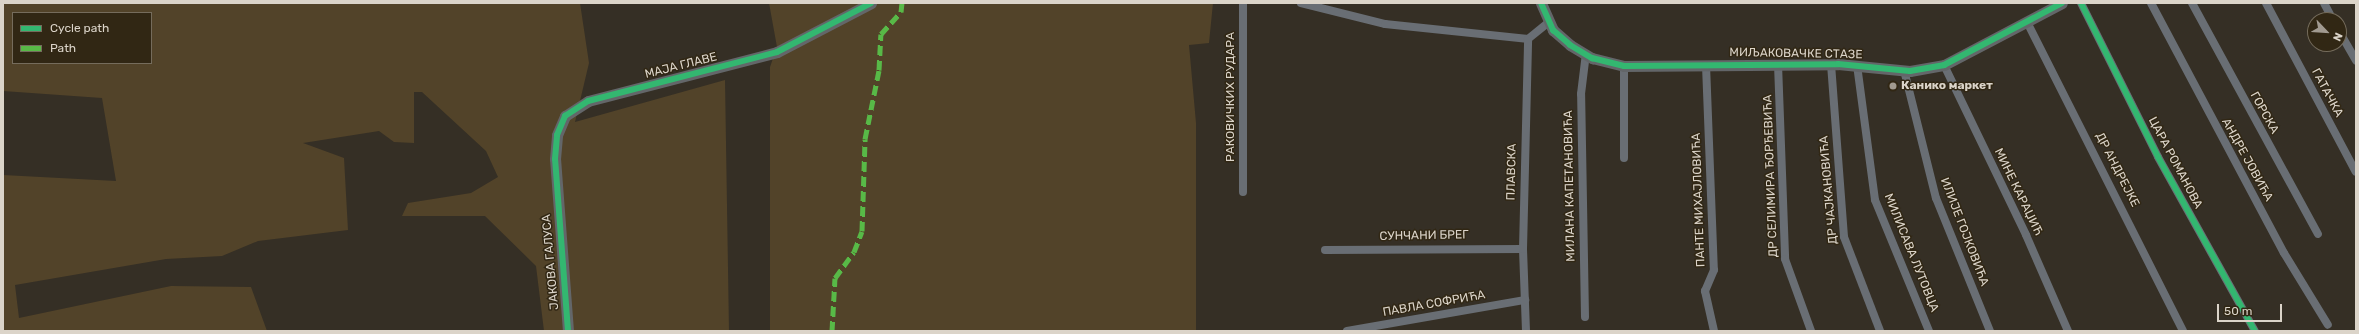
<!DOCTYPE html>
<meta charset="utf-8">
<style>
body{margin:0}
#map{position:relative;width:2359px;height:334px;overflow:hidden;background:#352f25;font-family:Rubik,sans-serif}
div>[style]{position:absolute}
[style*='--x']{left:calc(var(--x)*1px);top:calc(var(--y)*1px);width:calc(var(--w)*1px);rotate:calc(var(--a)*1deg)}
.green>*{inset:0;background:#524329}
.street>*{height:8px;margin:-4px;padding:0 4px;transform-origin:4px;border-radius:4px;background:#696e74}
.secondary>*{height:11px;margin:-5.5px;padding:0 5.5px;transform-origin:5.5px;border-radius:5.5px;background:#636669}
.quiet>*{height:5px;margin-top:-2.5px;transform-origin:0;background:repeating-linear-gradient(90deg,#58b947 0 10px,transparent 0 15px)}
.cycleway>*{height:6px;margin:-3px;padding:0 3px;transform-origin:3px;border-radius:3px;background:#33b770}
.dots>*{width:11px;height:11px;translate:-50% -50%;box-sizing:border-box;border:2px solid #312714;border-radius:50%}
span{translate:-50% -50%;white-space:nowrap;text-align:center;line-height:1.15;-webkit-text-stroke:3px #312714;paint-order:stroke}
.street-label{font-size:12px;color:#dbd4c9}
.poi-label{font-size:12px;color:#dbd4c9;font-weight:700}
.left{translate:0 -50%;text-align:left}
.frame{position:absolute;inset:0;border:4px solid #dbd4c9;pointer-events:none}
.legend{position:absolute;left:12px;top:12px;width:140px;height:52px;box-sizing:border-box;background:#312714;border:1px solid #756c5c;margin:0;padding:5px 7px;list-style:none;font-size:12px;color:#dbd4c9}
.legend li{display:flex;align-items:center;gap:8px;height:20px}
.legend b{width:20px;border:1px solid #756c5c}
.north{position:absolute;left:2307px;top:12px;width:40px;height:40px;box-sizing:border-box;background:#312714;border:1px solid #756c5c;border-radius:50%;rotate:115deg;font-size:11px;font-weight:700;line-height:16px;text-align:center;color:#dbd4c9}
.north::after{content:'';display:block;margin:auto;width:14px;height:18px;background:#a19a90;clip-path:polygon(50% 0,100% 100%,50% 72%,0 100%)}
.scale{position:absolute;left:2217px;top:304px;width:65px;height:18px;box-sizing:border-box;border:2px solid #dbd4c9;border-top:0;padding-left:5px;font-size:12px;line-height:14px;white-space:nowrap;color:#dbd4c9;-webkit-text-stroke:3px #312714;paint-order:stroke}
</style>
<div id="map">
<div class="green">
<i style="clip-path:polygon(evenodd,3px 3px,580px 3px,589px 63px,575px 122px,725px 80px,729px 331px,544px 331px,536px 266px,485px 216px,402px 216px,408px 203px,471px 193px,498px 177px,486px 151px,422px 92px,414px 92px,414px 143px,394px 142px,379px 131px,303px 143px,344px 158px,348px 230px,258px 241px,222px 256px,166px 259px,15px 285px,19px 318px,171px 286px,251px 287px,267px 331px,3px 331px,3px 175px,116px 181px,102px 98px,3px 91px,3px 3px,13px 13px,151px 13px,151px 63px,13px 63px,13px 13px)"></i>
<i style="clip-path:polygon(769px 3px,1213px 3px,1209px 43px,1189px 45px,1196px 123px,1196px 331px,770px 331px,770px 67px,777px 47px)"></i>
</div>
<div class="street">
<i style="--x:1301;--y:3;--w:87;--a:14"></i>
<i style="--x:1385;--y:24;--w:144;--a:6"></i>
<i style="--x:2081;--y:3;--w:172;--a:63.4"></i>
<i style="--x:2158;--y:157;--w:199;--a:60.9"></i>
<i style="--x:2151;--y:3;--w:283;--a:62"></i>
<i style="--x:2284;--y:253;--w:84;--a:58.6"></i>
<i style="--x:2192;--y:3;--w:263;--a:61.4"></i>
<i style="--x:2266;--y:3;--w:191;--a:62"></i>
<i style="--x:2324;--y:3;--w:19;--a:62"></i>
<i style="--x:2027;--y:22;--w:346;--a:63.2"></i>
<i style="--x:2339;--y:31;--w:34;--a:60"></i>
<i style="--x:1528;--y:39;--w:26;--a:-39"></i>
<i style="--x:1778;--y:64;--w:195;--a:87.9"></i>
<i style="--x:1785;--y:259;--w:77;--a:70.1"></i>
<i style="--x:1831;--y:64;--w:173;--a:85.7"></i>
<i style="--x:1844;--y:237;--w:101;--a:69"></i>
<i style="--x:1706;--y:65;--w:205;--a:87.8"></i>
<i style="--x:1714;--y:270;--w:23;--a:113"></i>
<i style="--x:1705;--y:291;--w:41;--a:77.3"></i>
<i style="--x:1857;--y:65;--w:136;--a:82.4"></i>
<i style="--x:1875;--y:200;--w:142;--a:67.6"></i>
<i style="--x:1944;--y:65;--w:189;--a:64.2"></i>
<i style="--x:2026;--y:235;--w:105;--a:66.4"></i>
<i style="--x:1904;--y:70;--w:132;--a:76"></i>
<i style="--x:1936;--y:198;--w:144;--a:67.9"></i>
<i style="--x:1624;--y:158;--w:92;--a:-90"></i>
<i style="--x:1243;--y:192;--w:189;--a:-90"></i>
<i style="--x:1325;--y:250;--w:198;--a:-0.3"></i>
<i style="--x:1585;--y:317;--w:223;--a:-91"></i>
<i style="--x:1581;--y:94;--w:39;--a:-83"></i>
<i style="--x:1347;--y:331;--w:181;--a:-9.9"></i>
<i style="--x:1526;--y:331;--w:82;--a:-92.1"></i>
<i style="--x:1523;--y:249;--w:210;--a:-88.6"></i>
</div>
<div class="secondary">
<i style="--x:1541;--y:3;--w:30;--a:66"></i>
<i style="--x:1553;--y:30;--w:23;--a:41"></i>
<i style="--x:1570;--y:45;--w:26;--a:31"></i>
<i style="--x:1592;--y:58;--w:33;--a:14"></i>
<i style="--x:1624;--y:66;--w:214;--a:-0.5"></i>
<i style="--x:1838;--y:64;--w:72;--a:5.6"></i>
<i style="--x:1910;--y:71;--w:35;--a:-10"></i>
<i style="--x:1944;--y:65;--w:133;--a:-27.7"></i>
<i style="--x:568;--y:331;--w:172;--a:-94.3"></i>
<i style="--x:555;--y:159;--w:24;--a:-85"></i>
<i style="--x:557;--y:135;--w:21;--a:-67"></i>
<i style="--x:565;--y:116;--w:27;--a:-33"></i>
<i style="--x:588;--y:101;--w:195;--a:-14.5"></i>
<i style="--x:777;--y:52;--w:106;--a:-27.5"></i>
</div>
<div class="quiet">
<i style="--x:832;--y:331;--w:53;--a:-86.8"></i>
<i style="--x:835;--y:278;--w:32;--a:-54"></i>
<i style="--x:854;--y:252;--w:22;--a:-69"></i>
<i style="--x:862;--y:231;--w:92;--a:-88.1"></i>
<i style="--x:865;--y:139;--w:70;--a:-78.5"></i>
<i style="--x:879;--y:70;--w:36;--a:-87"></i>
<i style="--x:881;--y:34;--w:30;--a:-48"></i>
<i style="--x:901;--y:12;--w:9;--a:-84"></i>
</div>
<div class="cycleway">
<i style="--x:1541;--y:3;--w:30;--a:66"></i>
<i style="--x:1553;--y:30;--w:23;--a:41"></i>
<i style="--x:1570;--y:45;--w:26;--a:31"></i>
<i style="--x:1592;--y:58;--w:33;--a:14"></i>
<i style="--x:1624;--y:66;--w:214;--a:-0.5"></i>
<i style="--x:1838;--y:64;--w:72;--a:5.6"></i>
<i style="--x:1910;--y:71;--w:35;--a:-10"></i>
<i style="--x:1944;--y:65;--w:133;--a:-27.7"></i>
<i style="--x:2081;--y:3;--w:172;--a:63.4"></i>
<i style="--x:2158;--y:157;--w:199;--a:60.9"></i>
<i style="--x:568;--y:331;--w:172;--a:-94.3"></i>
<i style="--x:555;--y:159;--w:24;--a:-85"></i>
<i style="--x:557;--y:135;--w:21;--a:-67"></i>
<i style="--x:565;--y:116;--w:27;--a:-33"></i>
<i style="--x:588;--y:101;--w:195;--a:-14.5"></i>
<i style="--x:777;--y:52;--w:106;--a:-27.5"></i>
</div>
<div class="dots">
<i style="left:1893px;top:86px;background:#a19a90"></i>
</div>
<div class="street-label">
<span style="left:1796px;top:54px;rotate:1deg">МИЉАКОВАЧКЕ СТАЗЕ</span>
<span style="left:681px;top:66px;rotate:-14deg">МАЈА ГЛАВЕ</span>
<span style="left:2327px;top:93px;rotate:62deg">ГАТАЧКА</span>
<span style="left:1231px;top:97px;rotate:-90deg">РАКОВИЧКИХ РУДАРА</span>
<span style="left:2264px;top:113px;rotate:61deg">ГОРСКА</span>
<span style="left:2247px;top:160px;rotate:61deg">АНДРЕ ЈОВИЋА</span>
<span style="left:2175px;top:163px;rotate:62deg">ЦАРА РОМАНОВА</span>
<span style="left:2117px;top:170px;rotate:63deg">ДР АНДРЕЈКЕ</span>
<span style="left:1512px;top:172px;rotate:-89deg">ПЛАВСКА</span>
<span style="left:1771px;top:176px;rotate:-92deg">ДР СЕЛИМИРА ЂОРЂЕВИЋА</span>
<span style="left:1570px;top:186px;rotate:-91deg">МИЛАНА КАПЕТАНОВИЋА</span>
<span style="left:1829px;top:190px;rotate:-95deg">ДР ЧАЈКАНОВИЋА</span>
<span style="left:2018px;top:192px;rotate:64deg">МИНЕ КАРАЏИЋ</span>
<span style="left:1699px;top:200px;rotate:-92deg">ПАНТЕ МИХАЈЛОВИЋА</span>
<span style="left:1964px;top:232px;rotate:69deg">ИЛИЈЕ ГОЈКОВИЋА</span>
<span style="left:1424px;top:236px;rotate:-1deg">СУНЧАНИ БРЕГ</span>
<span style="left:1911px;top:253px;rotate:68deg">МИЛИСАВА ЛУТОВЦА</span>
<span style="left:551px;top:262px;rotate:-95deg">ЈАКОВА ГАЛУСА</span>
<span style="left:1434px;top:304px;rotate:-10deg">ПАВЛА СОФРИЋА</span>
</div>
<div class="poi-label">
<span class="left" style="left:1901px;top:86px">Канико маркет</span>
</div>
<div class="frame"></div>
<ul class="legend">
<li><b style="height:5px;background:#33b770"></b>Cycle path</li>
<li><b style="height:5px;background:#58b947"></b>Path</li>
</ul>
<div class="north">N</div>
<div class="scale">50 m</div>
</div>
